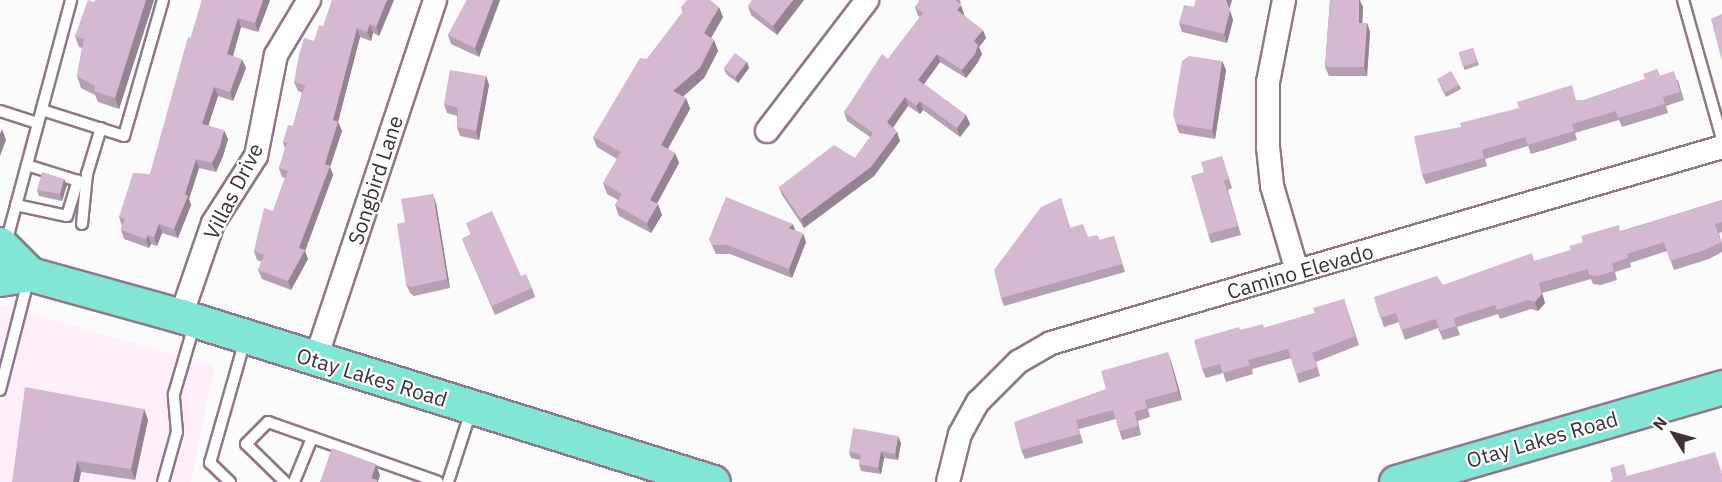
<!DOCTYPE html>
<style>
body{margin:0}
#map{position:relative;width:1722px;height:482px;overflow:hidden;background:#fbfbfb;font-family:"IBM Plex Sans",sans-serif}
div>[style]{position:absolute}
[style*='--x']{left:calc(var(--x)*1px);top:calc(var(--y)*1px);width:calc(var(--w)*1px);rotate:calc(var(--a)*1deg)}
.built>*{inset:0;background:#feeffb}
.roads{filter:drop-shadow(2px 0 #90768b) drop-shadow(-2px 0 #90768b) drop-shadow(0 2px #90768b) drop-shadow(0 -2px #90768b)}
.service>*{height:10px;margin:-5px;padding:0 5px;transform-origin:5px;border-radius:5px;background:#fff}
.minor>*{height:22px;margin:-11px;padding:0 11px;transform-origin:11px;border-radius:11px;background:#fff}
.primary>*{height:33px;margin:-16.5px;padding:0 16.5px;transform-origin:16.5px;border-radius:16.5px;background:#82e6d6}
.wall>*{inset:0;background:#b79fb3;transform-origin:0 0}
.shaded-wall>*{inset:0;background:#958292}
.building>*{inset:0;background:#d5b9d0;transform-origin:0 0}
span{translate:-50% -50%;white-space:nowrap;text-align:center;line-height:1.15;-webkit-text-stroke:4.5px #fff;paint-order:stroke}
.street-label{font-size:21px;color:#3c303a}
.north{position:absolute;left:1644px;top:404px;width:60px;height:60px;-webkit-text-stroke:4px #fff;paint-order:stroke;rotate:307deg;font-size:16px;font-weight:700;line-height:24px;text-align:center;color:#3c303a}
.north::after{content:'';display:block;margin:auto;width:21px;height:27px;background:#3c303a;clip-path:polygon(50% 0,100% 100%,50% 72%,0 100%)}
</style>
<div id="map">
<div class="built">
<i style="clip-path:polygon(0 305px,214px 366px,191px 482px,0 482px)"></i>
</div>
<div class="roads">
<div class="service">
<i style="--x:1683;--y:0;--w:144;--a:74.3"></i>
<i style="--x:42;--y:110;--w:86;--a:17.6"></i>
<i style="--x:124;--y:136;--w:141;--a:-74"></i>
<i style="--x:0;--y:111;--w:40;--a:18"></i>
<i style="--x:16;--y:205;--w:52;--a:12.2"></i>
<i style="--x:67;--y:216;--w:37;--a:-73"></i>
<i style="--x:78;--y:181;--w:53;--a:-162.6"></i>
<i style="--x:82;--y:224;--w:50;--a:-84.3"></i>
<i style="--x:87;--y:174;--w:48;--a:-73.1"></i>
<i style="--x:6;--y:243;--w:252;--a:-75"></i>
<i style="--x:0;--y:390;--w:117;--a:-75.6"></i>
<i style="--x:163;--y:482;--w:52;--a:-74.4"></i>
<i style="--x:177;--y:432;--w:38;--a:-95"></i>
<i style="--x:174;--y:394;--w:75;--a:-73.7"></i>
<i style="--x:230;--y:482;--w:28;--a:-136"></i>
<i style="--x:210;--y:463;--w:128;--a:-74.1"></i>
<i style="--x:285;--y:482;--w:54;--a:-135.7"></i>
<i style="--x:246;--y:444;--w:31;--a:-45"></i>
<i style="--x:268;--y:422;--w:180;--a:19.4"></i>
<i style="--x:294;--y:482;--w:48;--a:-67.8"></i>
<i style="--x:448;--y:482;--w:75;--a:-72.1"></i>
</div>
<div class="minor">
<i style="--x:1284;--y:0;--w:84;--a:101"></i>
<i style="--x:1268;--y:82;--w:65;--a:90"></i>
<i style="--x:1268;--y:147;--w:39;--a:84"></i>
<i style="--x:1272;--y:186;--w:89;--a:73.6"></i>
<i style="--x:767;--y:131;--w:165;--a:-52.6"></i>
<i style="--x:181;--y:316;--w:98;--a:-71"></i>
<i style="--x:213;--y:223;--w:80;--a:-57.3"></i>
<i style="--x:256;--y:156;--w:103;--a:-78.8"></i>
<i style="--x:276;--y:55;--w:64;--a:-59"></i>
<i style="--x:315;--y:361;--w:380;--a:-71.6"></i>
<i style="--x:948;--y:482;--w:49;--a:-76"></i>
<i style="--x:960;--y:434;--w:37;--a:-61"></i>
<i style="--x:978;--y:402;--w:57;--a:-45"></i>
<i style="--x:1018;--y:362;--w:38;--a:-30"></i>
<i style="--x:1051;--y:343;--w:699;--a:-16.28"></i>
</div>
<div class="primary">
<i style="--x:0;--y:244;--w:42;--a:45"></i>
<i style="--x:0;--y:279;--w:30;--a:-9"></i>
<i style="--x:30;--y:274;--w:157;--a:15.5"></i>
<i style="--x:181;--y:316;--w:557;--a:17.33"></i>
<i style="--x:1396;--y:482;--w:340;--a:-16.2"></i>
</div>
</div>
<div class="wall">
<i style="clip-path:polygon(96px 0,154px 0,119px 109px,98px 102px,95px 95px,81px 88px,77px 76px,82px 48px,79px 47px,75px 36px)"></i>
<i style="clip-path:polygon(202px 0,270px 0,258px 32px,241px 27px,233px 56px,246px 68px,233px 101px,218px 96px,208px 125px,228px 139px,223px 156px,216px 172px,199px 168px,189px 199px,191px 205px,178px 238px,162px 233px,157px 246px,151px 244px,149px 248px,124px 239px,121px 230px,122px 226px,119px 217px,150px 174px)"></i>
<i style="clip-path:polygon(394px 0,379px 36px,373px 33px,371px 41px,360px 37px,338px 122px,342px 131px,330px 167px,333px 175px,305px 251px,308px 259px,291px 290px,262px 279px,258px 270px,262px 262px,257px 260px,254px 251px,273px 211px,285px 178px,282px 177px,279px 168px,285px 149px,283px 142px,293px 126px,302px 93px,298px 91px,294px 82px,314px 41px,323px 26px)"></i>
<i style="clip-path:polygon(467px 0,500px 0,479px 57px,451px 44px,448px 35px)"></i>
<i style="clip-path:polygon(804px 0,777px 35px,751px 15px,748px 6px)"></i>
<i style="clip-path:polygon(920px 0,960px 0,961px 3px,960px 4px,964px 14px,964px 15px,986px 38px,979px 47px,982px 54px,978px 62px,966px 78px,940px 62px,924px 84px,966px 115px,970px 124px,960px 137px,923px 110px,920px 114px,908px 106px,893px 128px,897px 132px,900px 141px,874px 176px,804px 228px,782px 195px,779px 187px,855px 158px,870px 137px,847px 121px,844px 112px,888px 59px,920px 17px,918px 16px,915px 7px)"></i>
<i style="clip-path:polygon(1196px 0,1232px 0,1229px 9px,1233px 20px,1227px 43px,1182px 32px,1179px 23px,1194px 7px)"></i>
<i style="clip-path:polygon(1330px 0,1360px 0,1363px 7px,1362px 23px,1367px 23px,1370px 32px,1367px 76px,1329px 76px,1325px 67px)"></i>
<i style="clip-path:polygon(681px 7px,723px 17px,711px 38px,714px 40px,718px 51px,704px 78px,683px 96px,686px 98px,690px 109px,668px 149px,675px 153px,679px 163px,657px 204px,662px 215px,651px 233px,619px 216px,615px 205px,618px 200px,607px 194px,603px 183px,617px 159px,597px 147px,593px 137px,647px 59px,683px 12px)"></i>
<i style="left:1473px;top:48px;width:18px;height:15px;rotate:71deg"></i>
<i style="clip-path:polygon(1222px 61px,1226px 70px,1215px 139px,1179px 133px,1176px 124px)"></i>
<i style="clip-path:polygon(747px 62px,749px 68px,738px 83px,726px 74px,724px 68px)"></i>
<i style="clip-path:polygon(1657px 69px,1660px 76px,1678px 80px,1684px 100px,1666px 106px,1668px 113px,1622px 127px,1619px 120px,1575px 133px,1577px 140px,1531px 154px,1528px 146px,1485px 159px,1487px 166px,1426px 184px,1422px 175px,1461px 127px,1577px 100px,1584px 100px,1645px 79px)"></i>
<i style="clip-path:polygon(486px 76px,489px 85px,479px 140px,460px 136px,457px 127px,457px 116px,447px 113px,444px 104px)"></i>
<i style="clip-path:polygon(1437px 79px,1459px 85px,1461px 89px,1446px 97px)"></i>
<i style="clip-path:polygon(1222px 156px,1232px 188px,1228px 190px,1241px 235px,1211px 243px,1208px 234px,1204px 172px)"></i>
<i style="clip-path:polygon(64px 179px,67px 185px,62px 201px,39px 196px,37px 190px)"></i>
<i style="clip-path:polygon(1061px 198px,1070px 228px,1088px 237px,1100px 240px,1114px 236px,1125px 272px,1004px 306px,1001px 298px)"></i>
<i style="clip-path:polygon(1722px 200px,1722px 232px,1719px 233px,1722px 244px,1722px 252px,1709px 259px,1674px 270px,1667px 251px,1630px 263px,1631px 267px,1615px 272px,1617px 280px,1601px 285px,1593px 284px,1591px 279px,1542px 293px,1545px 303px,1538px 311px,1531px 309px,1500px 319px,1498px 314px,1457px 327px,1460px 335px,1443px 340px,1438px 328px,1405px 340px,1399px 322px,1384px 327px,1374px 297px,1443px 285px,1535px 261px,1571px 250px,1621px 231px)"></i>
<i style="clip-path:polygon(436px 203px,450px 288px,414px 296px,410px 293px,406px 284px,405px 222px)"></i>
<i style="clip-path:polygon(466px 223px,521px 276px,532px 288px,535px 297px,495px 315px,462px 239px,471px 234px)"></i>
<i style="clip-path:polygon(795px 231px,806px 242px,792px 278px,730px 254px,716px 254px,709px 239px)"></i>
<i style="clip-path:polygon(1344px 299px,1359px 345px,1316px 362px,1320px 376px,1299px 383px,1291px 358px,1252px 369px,1253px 374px,1226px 382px,1223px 373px,1206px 378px,1202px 369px,1240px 330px,1264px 328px,1315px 313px)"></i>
<i style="clip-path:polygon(1171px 361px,1182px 400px,1148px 409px,1150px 417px,1138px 421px,1141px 435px,1122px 440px,1116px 419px,1079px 429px,1083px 443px,1025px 459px,1021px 450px,1106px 389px)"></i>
<i style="clip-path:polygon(144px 409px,148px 420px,135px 480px,81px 472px,79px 482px,12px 482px)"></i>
<i style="clip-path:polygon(901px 443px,898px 460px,884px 458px,881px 474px,861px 471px,859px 464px,860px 460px,851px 458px,849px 452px)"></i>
</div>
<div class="shaded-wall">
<i style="clip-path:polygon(146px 0,154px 0,119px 109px,115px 98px)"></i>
<i style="clip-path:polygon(263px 0,270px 0,258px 32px,255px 23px)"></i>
<i style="clip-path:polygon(387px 0,394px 0,379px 36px,376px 27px)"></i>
<i style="clip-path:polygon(493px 0,500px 0,479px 57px,475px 48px)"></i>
<i style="clip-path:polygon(793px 0,804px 0,777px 35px,773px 26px)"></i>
<i style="clip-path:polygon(1226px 0,1232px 0,1229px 10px,1226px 1px)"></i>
<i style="clip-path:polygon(1359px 0,1363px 7px,1362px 32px,1359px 23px)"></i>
<i style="clip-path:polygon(961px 5px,964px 14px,961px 19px,957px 10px)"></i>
<i style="clip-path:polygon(719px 7px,723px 17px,708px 43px,704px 33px)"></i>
<i style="clip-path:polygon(1230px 10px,1233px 20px,1227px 43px,1224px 34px)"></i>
<i style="clip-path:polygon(238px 18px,241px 27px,231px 63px,227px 54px)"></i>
<i style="clip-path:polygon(1367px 23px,1370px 32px,1367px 76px,1364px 67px)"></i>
<i style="clip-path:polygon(370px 24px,373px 33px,371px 41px,367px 32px)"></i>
<i style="clip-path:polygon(357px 28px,360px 37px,338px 122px,342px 131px,330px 167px,333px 175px,305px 251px,308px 259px,291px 290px,288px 281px,299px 248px)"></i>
<i style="clip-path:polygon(983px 30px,986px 38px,979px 47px,982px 54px,978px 62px,966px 78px,962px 70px,974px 41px)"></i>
<i style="clip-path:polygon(714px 40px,718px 51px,704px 78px,677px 102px,673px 91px)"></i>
<i style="clip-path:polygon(937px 54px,940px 62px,921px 88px,918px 80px)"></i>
<i style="clip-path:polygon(242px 59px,246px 68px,233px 101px,230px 92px)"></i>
<i style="clip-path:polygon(1222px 61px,1226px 70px,1215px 139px,1212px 130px)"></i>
<i style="clip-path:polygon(747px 62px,749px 68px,738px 83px,735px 76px)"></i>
<i style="clip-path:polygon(486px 76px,489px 85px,479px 140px,476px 131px)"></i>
<i style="clip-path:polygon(214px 87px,218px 96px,206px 133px,202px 124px)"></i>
<i style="clip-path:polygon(905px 97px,908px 106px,890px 131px,887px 122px)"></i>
<i style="clip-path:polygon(686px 98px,690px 109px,664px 155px,661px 145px)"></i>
<i style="clip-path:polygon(920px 101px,923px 110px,920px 114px,916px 106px)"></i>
<i style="clip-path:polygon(966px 115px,970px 124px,960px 137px,957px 128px)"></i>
<i style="clip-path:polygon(2px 129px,6px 140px,0 156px,0 134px)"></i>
<i style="clip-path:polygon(224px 130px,228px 139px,223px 156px,216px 172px,212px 163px)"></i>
<i style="clip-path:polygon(897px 132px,900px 141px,874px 176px,804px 228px,801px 219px)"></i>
<i style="clip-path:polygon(675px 153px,679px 163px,653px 210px,650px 200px)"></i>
<i style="clip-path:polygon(196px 159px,199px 168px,189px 199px,191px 205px,178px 238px,174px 229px)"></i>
<i style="clip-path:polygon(64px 179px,67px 185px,62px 201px,60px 194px)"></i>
<i style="clip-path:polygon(433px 194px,436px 203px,450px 288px,447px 279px)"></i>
<i style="clip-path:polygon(658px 204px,662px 215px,651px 233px,647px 223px)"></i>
<i style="clip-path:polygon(159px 224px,162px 233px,157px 246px,154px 237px)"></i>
<i style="clip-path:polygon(793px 224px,796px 233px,788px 228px)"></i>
<i style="clip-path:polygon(803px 233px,806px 242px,792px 278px,789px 269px)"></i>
<i style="clip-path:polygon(148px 235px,151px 244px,149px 248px,146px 239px)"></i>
<i style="clip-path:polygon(1539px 283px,1545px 303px,1538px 311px,1535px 302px)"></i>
<i style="clip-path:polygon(1168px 352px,1171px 361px,1182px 400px,1178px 391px)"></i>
<i style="clip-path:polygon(144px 409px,148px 420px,135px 480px,131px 469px)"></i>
<i style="clip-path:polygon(898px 436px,901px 443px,898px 460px,895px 454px)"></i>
<i style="clip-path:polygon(881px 451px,884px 458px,881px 474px,878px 468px)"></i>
<i style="clip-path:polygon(77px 461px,81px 472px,79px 482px,73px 482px)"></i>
<i style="clip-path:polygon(376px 464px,380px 475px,378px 482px,373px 482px,371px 478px)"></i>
</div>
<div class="building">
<i style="clip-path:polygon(88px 0,94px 2px,96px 0,146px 0,115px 98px,94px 91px,95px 86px,77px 76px,84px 39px,75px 36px)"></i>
<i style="clip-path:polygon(202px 0,263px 0,255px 23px,238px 18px,227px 54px,242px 59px,230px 92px,214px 87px,202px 124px,224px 130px,220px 147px,212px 163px,196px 159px,185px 194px,188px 196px,174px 229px,159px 224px,154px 237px,148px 235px,146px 239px,121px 230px,125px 219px,119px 217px,133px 173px,150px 174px,188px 37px,191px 38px)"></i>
<i style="clip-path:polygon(332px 0,387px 0,376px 27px,370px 24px,367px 32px,357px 28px,333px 120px,338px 122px,325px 164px,330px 166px,299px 248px,305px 250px,288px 281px,258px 270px,264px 255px,254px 251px,264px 208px,273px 211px,288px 171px,279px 168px,287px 143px,283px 142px,288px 125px,293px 126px,305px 85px,294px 82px,299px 55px,304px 38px,314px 41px,319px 25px,323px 26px)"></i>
<i style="clip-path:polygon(467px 0,493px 0,475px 48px,448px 35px)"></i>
<i style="clip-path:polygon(687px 0,710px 0,719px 7px,704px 33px,714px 40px,700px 68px,673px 91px,686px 98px,661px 145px,675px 153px,650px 200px,658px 204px,647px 223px,615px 205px,622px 194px,603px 183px,621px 152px,593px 137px,640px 58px,647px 59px,684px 10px,681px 7px)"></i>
<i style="clip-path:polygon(752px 0,793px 0,773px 26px,748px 6px)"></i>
<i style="clip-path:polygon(920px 0,955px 0,961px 5px,957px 10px,983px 30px,974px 41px,978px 45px,975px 54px,962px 70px,937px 54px,918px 80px,966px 115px,957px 128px,920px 101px,916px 106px,905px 97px,887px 122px,897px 132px,871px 167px,801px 219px,779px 187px,834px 145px,855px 158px,873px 133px,844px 112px,882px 54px,888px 59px,923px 13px,915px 7px)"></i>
<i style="clip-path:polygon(1196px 0,1226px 0,1230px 10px,1224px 34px,1179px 23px,1184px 5px,1194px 7px)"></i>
<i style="clip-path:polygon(1330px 0,1359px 0,1359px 23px,1367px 23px,1364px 67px,1325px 67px)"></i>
<i style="clip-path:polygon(1722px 14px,1722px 61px,1711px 19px)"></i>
<i style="left:1473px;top:48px;width:15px;height:15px;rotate:74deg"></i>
<i style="left:735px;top:53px;width:15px;height:19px;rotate:37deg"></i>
<i style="clip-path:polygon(1189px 56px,1222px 61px,1212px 130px,1176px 124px,1173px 115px,1182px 61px)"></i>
<i style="clip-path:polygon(1657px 69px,1659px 76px,1674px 71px,1680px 92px,1663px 97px,1665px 104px,1618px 118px,1616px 111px,1572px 124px,1574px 131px,1528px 145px,1525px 137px,1482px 150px,1484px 158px,1422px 175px,1414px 136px,1461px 127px,1460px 123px,1519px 108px,1517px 102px,1572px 85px,1576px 100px,1584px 100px,1645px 79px,1643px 74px)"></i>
<i style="clip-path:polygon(450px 70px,486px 76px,476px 131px,457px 127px,458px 108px,444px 104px)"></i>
<i style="left:1451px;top:71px;width:16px;height:16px;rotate:60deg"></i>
<i style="clip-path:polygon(1222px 156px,1229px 179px,1224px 181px,1238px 226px,1208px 234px,1191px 176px,1204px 172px,1201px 162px)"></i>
<i style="clip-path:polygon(42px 172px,64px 179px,60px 194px,37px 190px)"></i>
<i style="clip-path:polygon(433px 194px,447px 279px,411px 287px,406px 284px,397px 224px,405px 222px,401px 199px)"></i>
<i style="clip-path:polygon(726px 197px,793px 224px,788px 228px,803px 233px,789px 269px,727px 245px,712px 245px,709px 239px)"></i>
<i style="clip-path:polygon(1061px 198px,1069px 228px,1083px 224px,1088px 237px,1097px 235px,1100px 240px,1114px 236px,1122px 264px,1001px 298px,994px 270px,1041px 207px)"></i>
<i style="clip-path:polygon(1722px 200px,1722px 222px,1715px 224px,1721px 242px,1705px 250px,1670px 261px,1664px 242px,1627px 254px,1628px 258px,1612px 263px,1614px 271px,1597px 276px,1589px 275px,1588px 269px,1539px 283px,1542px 294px,1535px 302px,1528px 300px,1497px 310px,1495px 305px,1454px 318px,1456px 326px,1440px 331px,1436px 319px,1401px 330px,1396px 313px,1380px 318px,1374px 297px,1437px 276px,1443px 285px,1532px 253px,1534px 261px,1571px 250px,1569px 246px,1583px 242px,1581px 236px,1619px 225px,1620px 232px)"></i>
<i style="clip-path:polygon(492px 211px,521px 276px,526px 274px,532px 288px,492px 306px,462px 239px,472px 234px,466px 223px)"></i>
<i style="clip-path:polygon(1344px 299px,1355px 336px,1312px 353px,1317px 367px,1296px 374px,1288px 349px,1248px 360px,1250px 365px,1223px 373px,1220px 364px,1202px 369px,1194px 340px,1239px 327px,1240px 330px,1263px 324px,1264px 328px,1315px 313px,1313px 308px)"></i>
<i style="clip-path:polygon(1168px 352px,1178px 391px,1145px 400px,1147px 408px,1134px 412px,1138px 426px,1119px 431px,1113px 410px,1076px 420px,1080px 434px,1021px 450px,1014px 422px,1106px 389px,1101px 371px)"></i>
<i style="clip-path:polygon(25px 387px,144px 409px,131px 469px,77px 461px,73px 482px,12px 482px)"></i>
<i style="clip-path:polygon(853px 428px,898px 436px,895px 454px,881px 451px,878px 468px,859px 464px,861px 454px,849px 452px)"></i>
<i style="clip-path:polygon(332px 448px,376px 464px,371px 478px,377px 480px,377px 482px,320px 482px)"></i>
<i style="clip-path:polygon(1715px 452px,1722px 474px,1722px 482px,1610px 482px,1613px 479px,1610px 468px,1624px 464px,1627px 476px)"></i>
</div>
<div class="street-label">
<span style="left:375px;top:180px;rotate:-72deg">Songbird Lane</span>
<span style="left:233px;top:191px;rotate:-63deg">Villas Drive</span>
<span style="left:1300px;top:271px;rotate:-16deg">Camino Elevado</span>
<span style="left:372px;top:377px;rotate:17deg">Otay Lakes Road</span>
<span style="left:1542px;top:439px;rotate:-16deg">Otay Lakes Road</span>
</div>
<div class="north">N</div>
</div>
